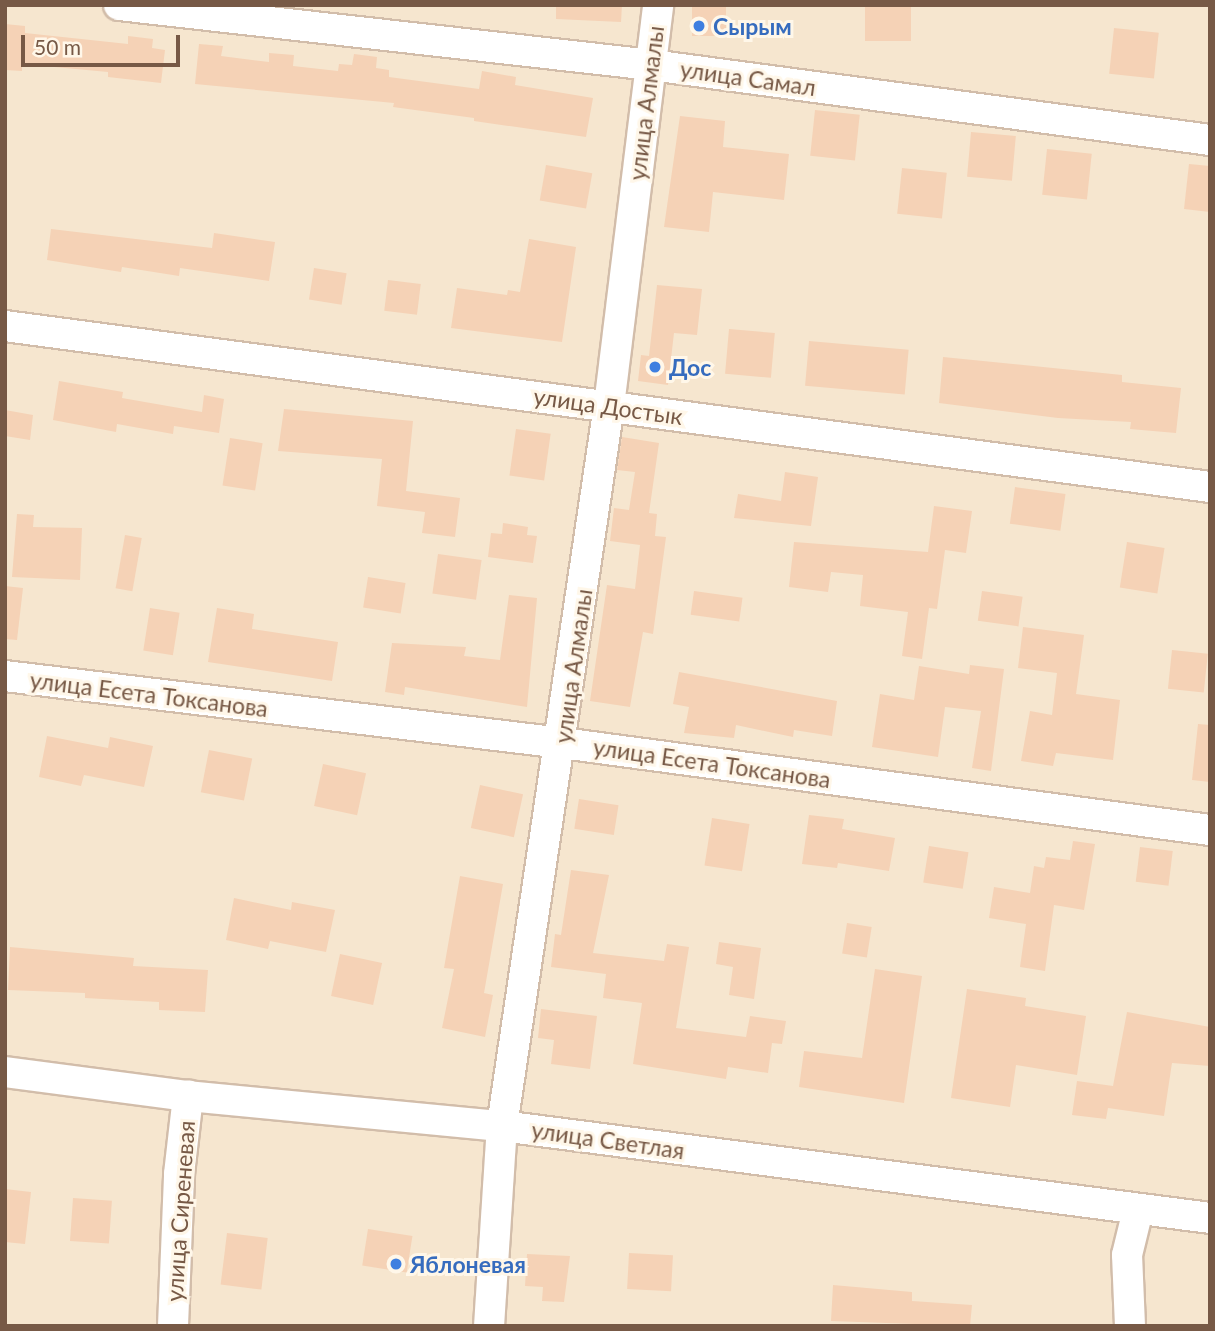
<!DOCTYPE html>
<meta charset="utf-8">
<style>
body{margin:0}
#map{position:relative;width:1215px;height:1331px;overflow:hidden;background:#fef4e1;font-family:Lato,sans-serif}
div>[style]{position:absolute}
[style*='--x']{left:calc(var(--x)*1px);top:calc(var(--y)*1px);width:calc(var(--w)*1px);rotate:calc(var(--a)*1deg)}
.residential>*{inset:0;background:#f6e6cf;transform-origin:0 0}
.building>*{inset:0;background:#f5d2b6;transform-origin:0 0}
.roads{filter:drop-shadow(2px 0 #d2bdaa) drop-shadow(-2px 0 #d2bdaa) drop-shadow(0 2px #d2bdaa) drop-shadow(0 -2px #d2bdaa)}
.minor>*{height:30px;margin:-15px;padding:0 15px;transform-origin:15px;border-radius:15px;background:#fff}
.dots>*{width:19px;height:19px;translate:-50% -50%;box-sizing:border-box;border:4px solid #fff7e9;border-radius:50%}
span{translate:-50% -50%;white-space:nowrap;text-align:center;line-height:1.15;-webkit-text-stroke:6px #fff7e9;paint-order:stroke}
.shop-label{font-size:23px;color:#366cbe;font-weight:700}
.left{translate:0 -50%;text-align:left}
.street-label{font-size:23px;color:#775946}
.frame{position:absolute;inset:0;border:7px solid #775946;pointer-events:none}
.scale{position:absolute;left:21px;top:35px;width:159px;height:32px;box-sizing:border-box;border:4px solid #775946;border-top:0;padding-left:9px;font-size:21px;line-height:24px;white-space:nowrap;color:#775946;-webkit-text-stroke:5px #fff7e9;paint-order:stroke}
</style>
<div id="map">
<div class="residential">
<i style="left:5px;top:5px;width:1205px;height:1321px"></i>
</div>
<div class="building">
<i style="clip-path:polygon(556px 5px,622px 5px,621px 22px,556px 19px)"></i>
<i style="left:692px;top:5px;width:34px;height:31px"></i>
<i style="left:865px;top:5px;width:46px;height:36px"></i>
<i style="clip-path:polygon(5px 24px,25px 26px,25px 33px,128px 44px,128px 36px,153px 39px,152px 48px,165px 50px,161px 83px,108px 77px,108px 72px,22px 64px,22px 71px,5px 70px)"></i>
<i style="left:1114px;top:28px;width:45px;height:46px;rotate:6deg"></i>
<i style="clip-path:polygon(199px 44px,223px 46px,221px 56px,269px 62px,269px 53px,294px 55px,293px 66px,338px 71px,339px 64px,352px 65px,354px 54px,377px 57px,376px 68px,389px 70px,389px 77px,479px 89px,482px 71px,516px 77px,515px 85px,593px 98px,586px 137px,474px 121px,474px 118px,393px 107px,394px 103px,195px 84px)"></i>
<i style="left:815px;top:110px;width:45px;height:46px;rotate:6deg"></i>
<i style="clip-path:polygon(680px 116px,725px 121px,723px 147px,789px 154px,784px 200px,713px 192px,709px 232px,664px 227px)"></i>
<i style="left:971px;top:132px;width:45px;height:45px;rotate:5deg"></i>
<i style="left:1047px;top:149px;width:45px;height:46px;rotate:6deg"></i>
<i style="clip-path:polygon(1189px 164px,1210px 166px,1210px 212px,1184px 209px)"></i>
<i style="left:546px;top:165px;width:47px;height:36px;rotate:10deg"></i>
<i style="left:902px;top:168px;width:45px;height:46px;rotate:6deg"></i>
<i style="clip-path:polygon(51px 229px,212px 248px,214px 233px,275px 242px,269px 281px,180px 268px,179px 276px,122px 267px,121px 272px,47px 260px)"></i>
<i style="clip-path:polygon(529px 239px,576px 247px,562px 342px,451px 328px,457px 288px,507px 295px,508px 290px,520px 292px)"></i>
<i style="left:314px;top:268px;width:33px;height:32px;rotate:9deg"></i>
<i style="left:388px;top:280px;width:33px;height:31px;rotate:7deg"></i>
<i style="clip-path:polygon(657px 285px,702px 289px,697px 335px,674px 333px,668px 385px,638px 381px,641px 355px,649px 356px)"></i>
<i style="left:729px;top:329px;width:46px;height:45px;rotate:5deg"></i>
<i style="left:809px;top:341px;width:100px;height:45px;rotate:5deg"></i>
<i style="clip-path:polygon(943px 357px,1122px 375px,1122px 382px,1181px 388px,1176px 433px,1130px 429px,1131px 422px,1058px 418px,939px 403px)"></i>
<i style="clip-path:polygon(59px 381px,123px 392px,122px 398px,202px 412px,204px 395px,224px 399px,219px 433px,174px 426px,173px 434px,117px 424px,116px 432px,53px 420px)"></i>
<i style="clip-path:polygon(284px 409px,413px 421px,406px 491px,460px 498px,455px 537px,422px 533px,425px 512px,377px 506px,382px 459px,278px 451px)"></i>
<i style="clip-path:polygon(5px 410px,33px 415px,30px 440px,5px 436px)"></i>
<i style="left:516px;top:429px;width:35px;height:47px;rotate:8deg"></i>
<i style="clip-path:polygon(622px 437px,659px 443px,649px 513px,657px 514px,655px 536px,666px 537px,653px 634px,643px 632px,630px 707px,590px 701px,607px 585px,635px 589px,640px 545px,610px 541px,614px 508px,629px 510px,635px 472px,617px 470px)"></i>
<i style="left:230px;top:438px;width:33px;height:48px;rotate:9deg"></i>
<i style="clip-path:polygon(785px 472px,818px 477px,811px 526px,734px 518px,738px 494px,781px 501px)"></i>
<i style="left:1015px;top:487px;width:51px;height:37px;rotate:8deg"></i>
<i style="clip-path:polygon(934px 506px,972px 511px,966px 553px,945px 550px,937px 609px,929px 608px,922px 659px,902px 656px,908px 612px,860px 606px,863px 575px,831px 572px,828px 592px,789px 587px,794px 542px,928px 552px)"></i>
<i style="clip-path:polygon(17px 514px,34px 515px,33px 527px,82px 528px,80px 580px,12px 577px)"></i>
<i style="clip-path:polygon(503px 523px,528px 527px,527px 535px,537px 536px,533px 563px,488px 557px,491px 533px,502px 534px)"></i>
<i style="left:125px;top:535px;width:17px;height:54px;rotate:10deg"></i>
<i style="left:1127px;top:542px;width:38px;height:46px;rotate:9deg"></i>
<i style="left:438px;top:554px;width:44px;height:40px;rotate:8deg"></i>
<i style="left:368px;top:577px;width:38px;height:31px;rotate:9deg"></i>
<i style="clip-path:polygon(5px 586px,23px 588px,17px 640px,5px 639px)"></i>
<i style="left:694px;top:591px;width:49px;height:24px;rotate:8deg"></i>
<i style="left:982px;top:591px;width:41px;height:30px;rotate:8deg"></i>
<i style="clip-path:polygon(509px 595px,537px 598px,527px 707px,405px 687px,404px 695px,385px 692px,392px 643px,466px 647px,464px 656px,500px 660px)"></i>
<i style="left:150px;top:608px;width:30px;height:43px;rotate:9deg"></i>
<i style="clip-path:polygon(217px 608px,254px 614px,252px 629px,338px 642px,332px 681px,208px 662px)"></i>
<i style="clip-path:polygon(1023px 627px,1084px 635px,1076px 694px,1120px 700px,1113px 760px,1056px 753px,1053px 766px,1021px 761px,1030px 711px,1052px 715px,1057px 673px,1018px 668px)"></i>
<i style="left:1172px;top:650px;width:36px;height:39px;rotate:6deg"></i>
<i style="clip-path:polygon(970px 665px,1004px 669px,991px 771px,972px 768px,981px 711px,945px 707px,938px 757px,872px 747px,880px 694px,914px 700px,919px 666px,969px 674px)"></i>
<i style="clip-path:polygon(679px 672px,837px 701px,832px 736px,794px 730px,793px 737px,736px 725px,734px 738px,684px 733px,689px 707px,673px 704px)"></i>
<i style="clip-path:polygon(1198px 724px,1210px 725px,1210px 782px,1192px 780px)"></i>
<i style="clip-path:polygon(47px 736px,108px 748px,110px 737px,153px 746px,144px 787px,84px 775px,81px 786px,39px 777px)"></i>
<i style="left:209px;top:750px;width:44px;height:43px;rotate:11deg"></i>
<i style="left:323px;top:764px;width:44px;height:43px;rotate:12deg"></i>
<i style="left:480px;top:785px;width:44px;height:44px;rotate:12deg"></i>
<i style="left:579px;top:799px;width:40px;height:30px;rotate:9deg"></i>
<i style="clip-path:polygon(809px 815px,844px 819px,842px 829px,895px 838px,889px 871px,838px 863px,837px 868px,802px 864px)"></i>
<i style="left:712px;top:818px;width:38px;height:48px;rotate:9deg"></i>
<i style="clip-path:polygon(1073px 841px,1095px 844px,1084px 910px,1054px 905px,1045px 971px,1020px 967px,1026px 924px,989px 918px,994px 887px,1030px 893px,1034px 866px,1044px 868px,1046px 857px,1070px 860px)"></i>
<i style="left:929px;top:846px;width:40px;height:37px;rotate:9deg"></i>
<i style="left:1140px;top:847px;width:33px;height:35px;rotate:7deg"></i>
<i style="clip-path:polygon(571px 870px,609px 875px,593px 953px,664px 961px,667px 944px,689px 947px,676px 1028px,746px 1037px,750px 1016px,786px 1021px,782px 1044px,772px 1043px,768px 1073px,728px 1067px,726px 1079px,633px 1064px,642px 1003px,603px 998px,606px 974px,551px 967px,555px 934px,561px 935px)"></i>
<i style="clip-path:polygon(460px 876px,503px 884px,484px 993px,493px 995px,485px 1037px,442px 1028px,454px 969px,444px 968px)"></i>
<i style="clip-path:polygon(234px 898px,291px 910px,292px 902px,335px 910px,326px 952px,270px 941px,268px 949px,226px 940px)"></i>
<i style="left:847px;top:923px;width:25px;height:31px;rotate:9deg"></i>
<i style="clip-path:polygon(719px 942px,761px 948px,754px 999px,729px 995px,733px 967px,716px 964px)"></i>
<i style="clip-path:polygon(10px 947px,134px 958px,133px 966px,208px 970px,205px 1012px,159px 1010px,159px 1002px,85px 998px,85px 993px,8px 990px)"></i>
<i style="left:340px;top:954px;width:43px;height:43px;rotate:12deg"></i>
<i style="clip-path:polygon(875px 969px,922px 976px,904px 1103px,799px 1087px,804px 1051px,862px 1058px)"></i>
<i style="clip-path:polygon(967px 989px,1026px 998px,1025px 1006px,1086px 1016px,1077px 1075px,1016px 1065px,1010px 1107px,951px 1098px)"></i>
<i style="clip-path:polygon(541px 1009px,597px 1016px,590px 1069px,551px 1064px,554px 1040px,538px 1038px)"></i>
<i style="clip-path:polygon(1127px 1012px,1210px 1027px,1210px 1066px,1172px 1063px,1164px 1116px,1108px 1108px,1106px 1119px,1072px 1115px,1077px 1081px,1113px 1086px)"></i>
<i style="clip-path:polygon(5px 1189px,31px 1192px,25px 1244px,5px 1242px)"></i>
<i style="left:73px;top:1198px;width:39px;height:43px;rotate:4deg"></i>
<i style="left:368px;top:1229px;width:45px;height:37px;rotate:9deg"></i>
<i style="left:227px;top:1233px;width:41px;height:52px;rotate:7deg"></i>
<i style="left:629px;top:1253px;width:44px;height:36px;rotate:3deg"></i>
<i style="clip-path:polygon(527px 1254px,570px 1256px,564px 1302px,542px 1301px,543px 1287px,525px 1286px)"></i>
<i style="clip-path:polygon(833px 1285px,912px 1292px,912px 1301px,972px 1305px,970px 1326px,831px 1321px)"></i>
</div>
<div class="roads">
<div class="minor">
<i style="--x:119;--y:5;--w:535;--a:6.43"></i>
<i style="--x:651;--y:65;--w:564;--a:7.64"></i>
<i style="--x:5;--y:326;--w:1216;--a:7.61"></i>
<i style="--x:5;--y:676;--w:561;--a:6.86"></i>
<i style="--x:562;--y:743;--w:654;--a:7.65"></i>
<i style="--x:5;--y:1072;--w:185;--a:7.5"></i>
<i style="--x:188;--y:1096;--w:315;--a:5.5"></i>
<i style="--x:502;--y:1126;--w:714;--a:7.4"></i>
<i style="--x:173;--y:1326;--w:152;--a:-87.7"></i>
<i style="--x:179;--y:1174;--w:79;--a:-83.4"></i>
<i style="--x:489;--y:1326;--w:200;--a:-86.3"></i>
<i style="--x:502;--y:1126;--w:728;--a:-81.55"></i>
<i style="--x:609;--y:406;--w:404;--a:-83"></i>
<i style="--x:1130;--y:1326;--w:71;--a:-92.4"></i>
<i style="--x:1127;--y:1255;--w:46;--a:-76.3"></i>
</div>
</div>
<div class="dots">
<i style="left:699px;top:26px;background:#3f7fe0"></i>
<i style="left:655px;top:367px;background:#3f7fe0"></i>
<i style="left:396px;top:1264px;background:#3f7fe0"></i>
</div>
<div class="shop-label">
<span class="left" style="left:713px;top:26px">Сырым</span>
<span class="left" style="left:669px;top:367px">Дос</span>
<span class="left" style="left:410px;top:1264px">Яблоневая</span>
</div>
<div class="street-label">
<span style="left:748px;top:78px;rotate:8deg">улица Самал</span>
<span style="left:646px;top:103px;rotate:-83deg">улица Алмалы</span>
<span style="left:608px;top:406px;rotate:8deg">улица Достык</span>
<span style="left:573px;top:666px;rotate:-82deg">улица Алмалы</span>
<span style="left:149px;top:694px;rotate:7deg">улица Есета Токсанова</span>
<span style="left:712px;top:763px;rotate:8deg">улица Есета Токсанова</span>
<span style="left:608px;top:1140px;rotate:8deg">улица Светлая</span>
<span style="left:180px;top:1211px;rotate:-86deg">улица Сиреневая</span>
</div>
<div class="frame"></div>
<div class="scale">50 m</div>
</div>
